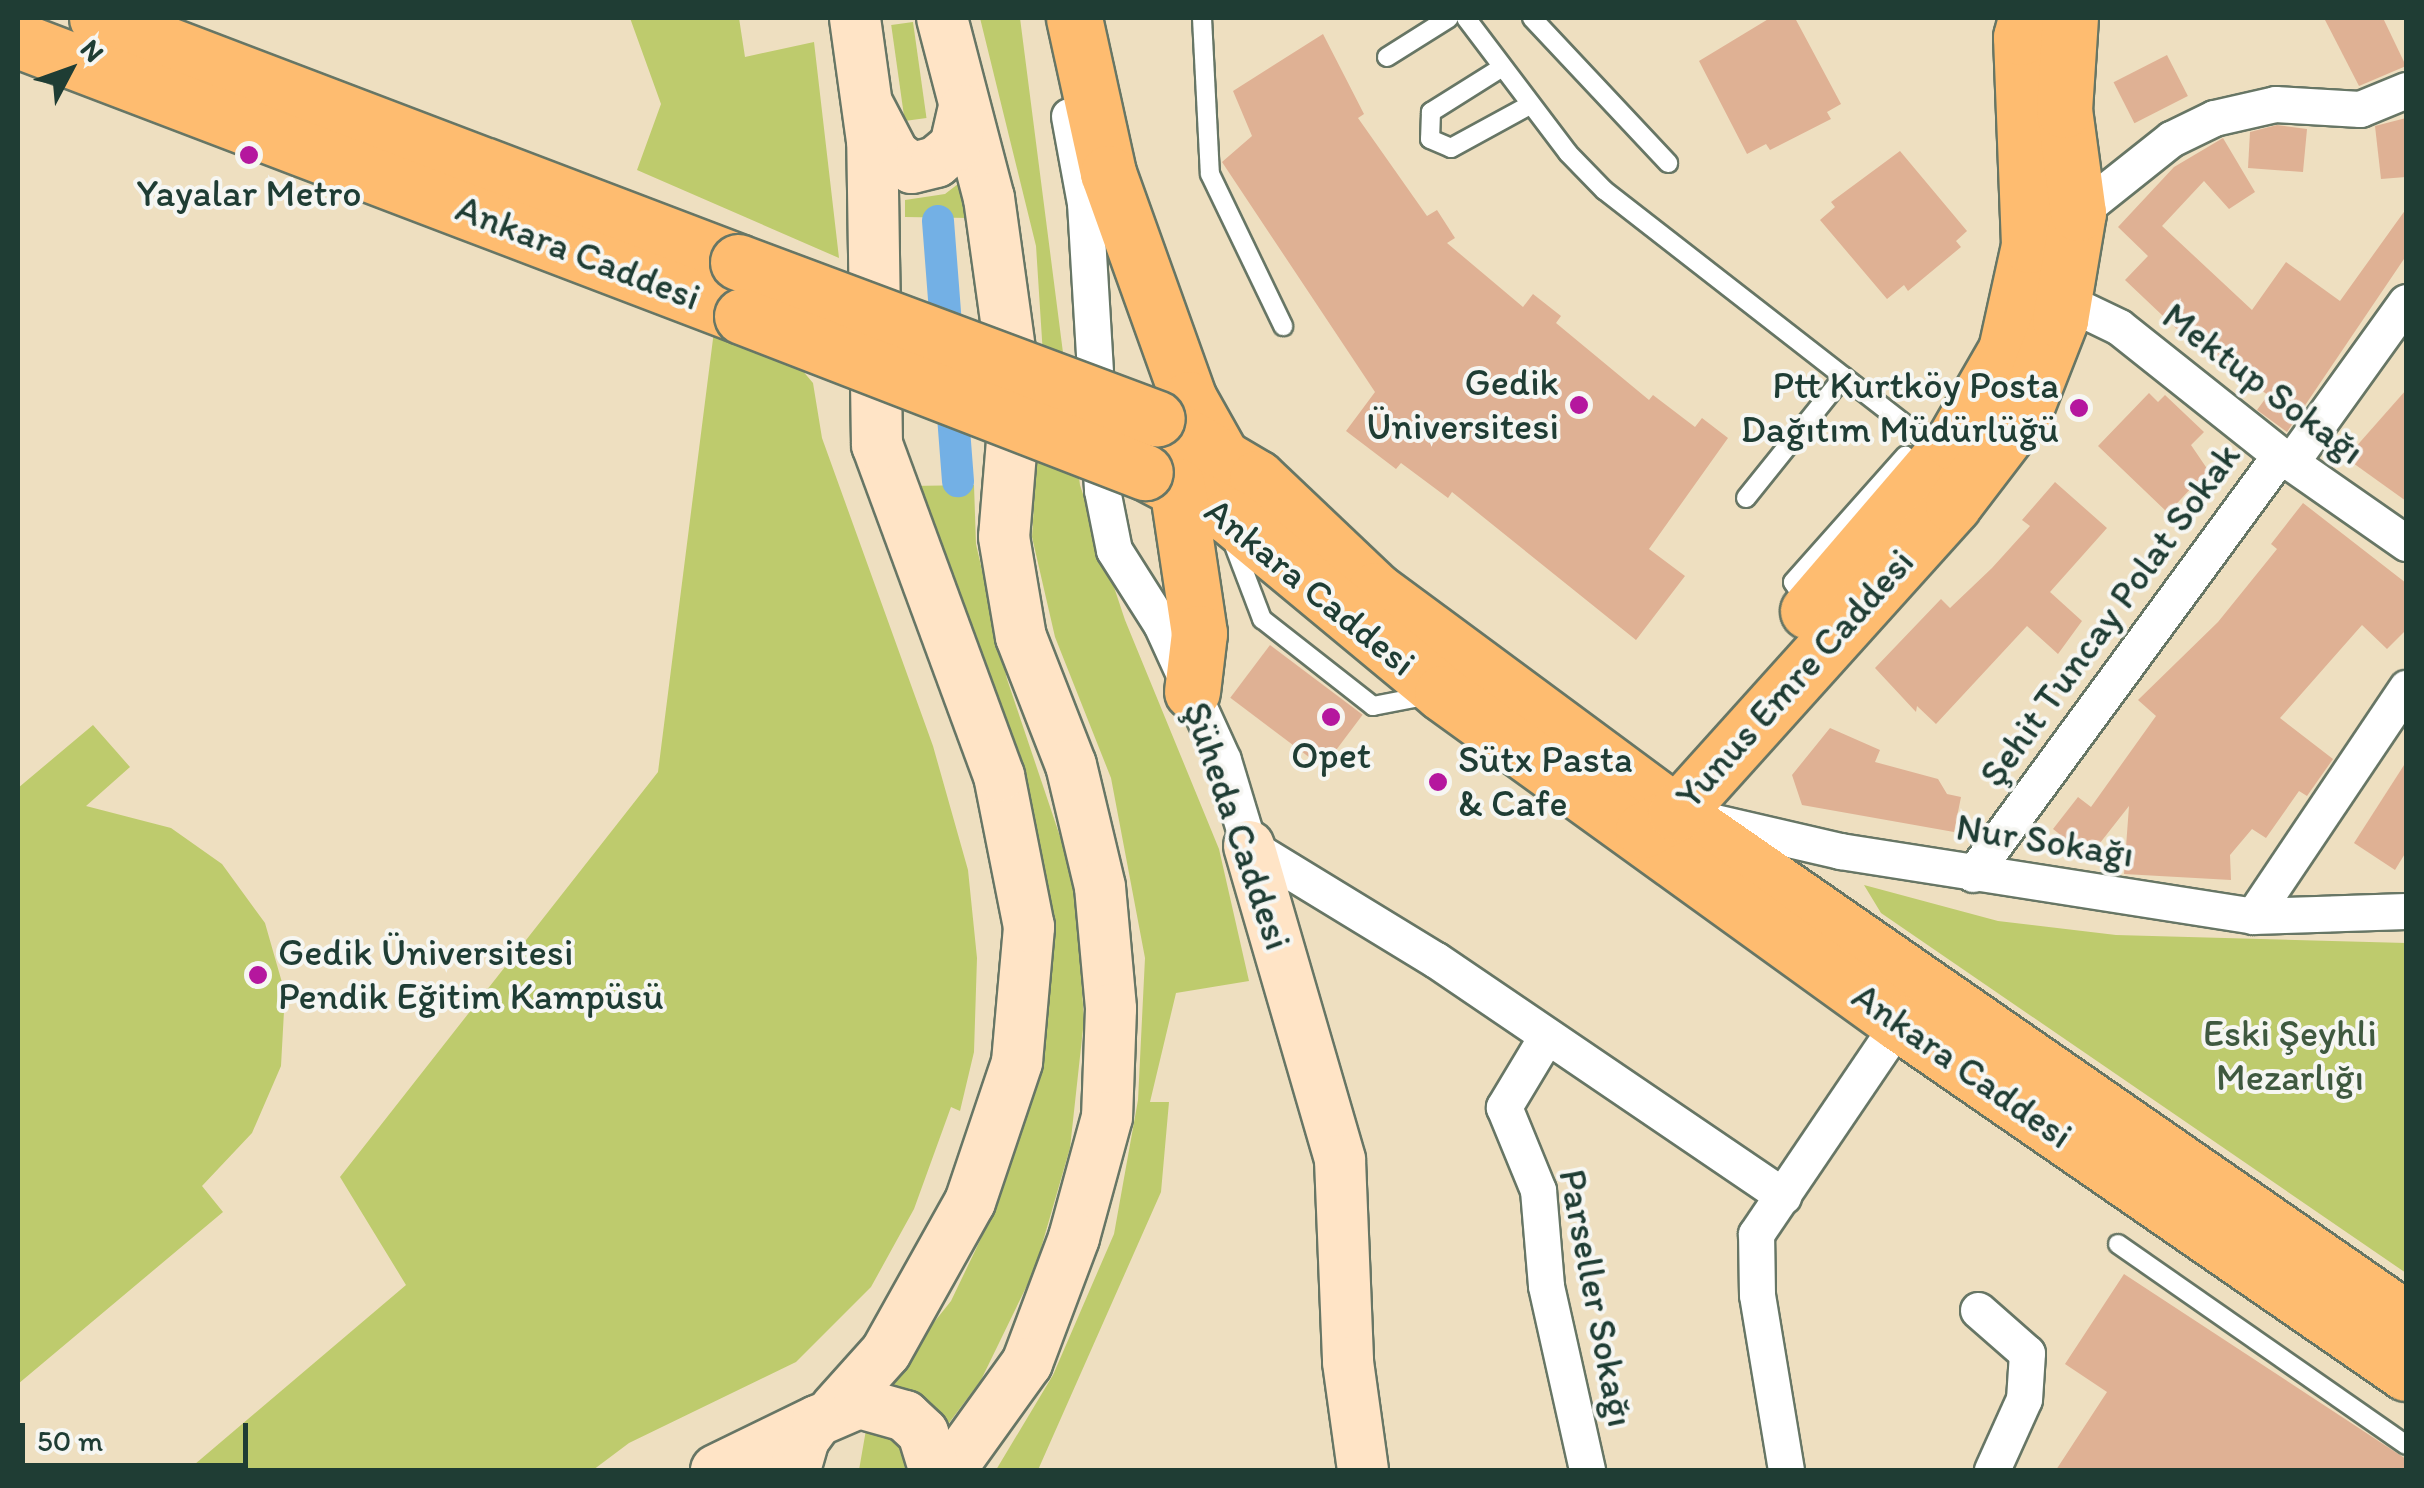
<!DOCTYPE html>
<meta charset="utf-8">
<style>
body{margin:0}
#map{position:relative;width:2424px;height:1488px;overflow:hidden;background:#eedfc0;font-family:Itim,sans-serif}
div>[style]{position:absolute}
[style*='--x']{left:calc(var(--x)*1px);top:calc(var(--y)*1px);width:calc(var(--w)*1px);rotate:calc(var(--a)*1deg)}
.green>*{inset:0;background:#becb6d;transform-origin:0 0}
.canal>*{height:32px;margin:-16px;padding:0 16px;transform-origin:16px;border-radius:16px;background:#73b0e5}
.building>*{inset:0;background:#dfb194;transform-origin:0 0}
.roads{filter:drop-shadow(2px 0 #677665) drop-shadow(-2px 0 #677665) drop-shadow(0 2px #677665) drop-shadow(0 -2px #677665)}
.lane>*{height:18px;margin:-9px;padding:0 9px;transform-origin:9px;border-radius:9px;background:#fff}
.street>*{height:35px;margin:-17.5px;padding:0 17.5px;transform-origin:17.5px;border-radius:17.5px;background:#fff}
.secondary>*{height:50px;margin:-25px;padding:0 25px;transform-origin:25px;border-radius:25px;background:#ffe4c6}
.primary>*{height:55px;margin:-27.5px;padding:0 27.5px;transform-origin:27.5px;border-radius:27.5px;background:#febc70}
.bridges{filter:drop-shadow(2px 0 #677665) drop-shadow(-2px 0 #677665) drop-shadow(0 2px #677665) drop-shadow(0 -2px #677665)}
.primary-bridge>*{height:55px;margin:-27.5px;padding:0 27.5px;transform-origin:27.5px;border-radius:27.5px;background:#febc70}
.dots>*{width:28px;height:28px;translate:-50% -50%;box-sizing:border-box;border:5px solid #f6f6f2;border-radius:50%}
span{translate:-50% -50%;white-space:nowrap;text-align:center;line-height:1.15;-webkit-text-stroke:8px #f6f6f2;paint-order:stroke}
.poi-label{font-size:38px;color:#1f3d34}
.right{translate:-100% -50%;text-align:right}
.left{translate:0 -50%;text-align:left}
.street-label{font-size:38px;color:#1f3d34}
.park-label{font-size:38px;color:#3f593f}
.frame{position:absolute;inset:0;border:20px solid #1f3d34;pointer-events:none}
.north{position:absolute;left:20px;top:20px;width:100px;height:100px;-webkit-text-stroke:8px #f6f6f2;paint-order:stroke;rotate:49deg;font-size:28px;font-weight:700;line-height:40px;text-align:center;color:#1f3d34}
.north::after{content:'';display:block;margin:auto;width:35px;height:45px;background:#1f3d34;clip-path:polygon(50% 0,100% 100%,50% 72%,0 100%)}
.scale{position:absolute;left:20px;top:1423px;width:228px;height:45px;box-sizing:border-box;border:5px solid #1f3d34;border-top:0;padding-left:12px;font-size:30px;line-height:35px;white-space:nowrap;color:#1f3d34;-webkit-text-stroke:8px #f6f6f2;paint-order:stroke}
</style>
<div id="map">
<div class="green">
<i style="clip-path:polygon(630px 18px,739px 18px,745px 57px,814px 42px,839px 258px,637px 170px,661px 104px)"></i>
<i style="clip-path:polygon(980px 18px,1020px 18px,1080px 485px,1125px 620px,1219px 849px,1249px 981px,1176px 993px,1150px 1102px,1169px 1102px,1161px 1192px,1038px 1470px,996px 1470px,1053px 1375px,1114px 1234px,1138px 1100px,1145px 958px,1111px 778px,1055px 637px,1032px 537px,1043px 355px,1036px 246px)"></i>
<i style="left:913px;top:22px;width:97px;height:22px;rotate:82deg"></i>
<i style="clip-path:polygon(958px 184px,970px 218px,905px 217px,905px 200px,945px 194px)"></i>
<i style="clip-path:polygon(714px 331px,802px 370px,813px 383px,822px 438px,933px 746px,968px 870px,977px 958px,974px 1052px,960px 1111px,951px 1107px,914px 1209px,871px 1287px,796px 1362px,629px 1443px,593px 1470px,188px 1470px,406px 1285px,340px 1177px,658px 772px)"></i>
<i style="clip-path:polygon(974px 485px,976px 544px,1007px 679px,1075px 881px,1084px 1020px,1070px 1148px,1035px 1269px,981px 1380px,914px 1470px,859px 1470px,871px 1401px,951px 1301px,999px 1201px,1031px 1097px,1050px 967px,910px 486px)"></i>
<i style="clip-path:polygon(93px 725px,130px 767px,86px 806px,171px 828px,222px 864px,265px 923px,285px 993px,281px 1066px,252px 1133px,202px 1186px,223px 1212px,18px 1384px,18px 788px)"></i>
<i style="clip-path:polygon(1864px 885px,1998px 921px,2116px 935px,2406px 943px,2406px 1273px,1881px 913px)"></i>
</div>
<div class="canal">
<i style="--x:938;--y:221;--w:261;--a:85.6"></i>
</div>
<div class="building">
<i style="clip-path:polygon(1770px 18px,1795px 18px,1841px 104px,1827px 112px,1831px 119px,1770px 150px,1766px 144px,1747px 154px,1699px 61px)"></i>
<i style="clip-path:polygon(2324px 18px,2383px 18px,2406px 66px,2359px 86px)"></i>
<i style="clip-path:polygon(1323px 34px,1364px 114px,1358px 118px,1427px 216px,1437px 210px,1455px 238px,1447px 243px,1523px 307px,1533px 294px,1561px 316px,1556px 323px,1649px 400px,1653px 395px,1695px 427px,1702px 418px,1728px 438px,1649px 549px,1685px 576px,1636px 640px,1452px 492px,1448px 498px,1401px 463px,1396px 469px,1346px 431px,1375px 392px,1222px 162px,1252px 136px,1233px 91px)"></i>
<i style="left:2167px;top:55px;width:46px;height:60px;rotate:63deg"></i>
<i style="clip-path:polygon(2406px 118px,2406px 177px,2381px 179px,2375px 126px)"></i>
<i style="clip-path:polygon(2277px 125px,2307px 129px,2303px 172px,2248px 168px,2250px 132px)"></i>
<i style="clip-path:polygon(2223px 138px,2255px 192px,2229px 209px,2204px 181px,2162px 226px,2252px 310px,2286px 262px,2340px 301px,2406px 209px,2406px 256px,2287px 432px,2257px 410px,2268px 395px,2182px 334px,2125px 280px,2148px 256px,2118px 227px,2174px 167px)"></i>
<i style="clip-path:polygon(1900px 151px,1967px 231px,1956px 241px,1961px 247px,1908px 291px,1904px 285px,1887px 299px,1820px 220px,1835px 207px,1831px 202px)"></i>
<i style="clip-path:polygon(2406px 390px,2406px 501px,2346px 458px)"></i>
<i style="clip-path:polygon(2149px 393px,2158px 402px,2165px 395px,2204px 432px,2191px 445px,2208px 470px,2168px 513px,2098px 446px)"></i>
<i style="clip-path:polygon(2055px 482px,2107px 528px,2050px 592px,2082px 621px,2058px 654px,2027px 626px,1936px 724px,1917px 706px,1916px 712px,1875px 668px,1941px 599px,1950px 608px,1992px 568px,2030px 526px,2022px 520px)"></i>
<i style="clip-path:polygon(2303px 503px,2406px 583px,2406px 630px,2387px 649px,2362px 625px,2280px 718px,2333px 759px,2307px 796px,2299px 791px,2266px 838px,2252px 829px,2230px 855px,2231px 880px,2124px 874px,2129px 806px,2089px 857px,2053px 829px,2078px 797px,2091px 807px,2156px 716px,2138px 700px,2218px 622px,2277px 549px,2271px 544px)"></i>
<i style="left:1270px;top:645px;width:116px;height:66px;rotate:37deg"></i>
<i style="clip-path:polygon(1830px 728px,1880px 750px,1875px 762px,1938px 779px,1947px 794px,1961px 797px,1954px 832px,1802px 805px,1792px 775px)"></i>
<i style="clip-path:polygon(2406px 762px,2406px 852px,2395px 870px,2354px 843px)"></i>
<i style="clip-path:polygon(2124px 1274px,2406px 1459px,2406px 1470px,2056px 1470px,2107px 1392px,2065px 1364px)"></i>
</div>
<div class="roads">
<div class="lane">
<i style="--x:1202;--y:18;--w:156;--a:87.1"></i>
<i style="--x:1210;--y:174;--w:169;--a:64.3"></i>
<i style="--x:1466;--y:18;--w:169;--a:52.9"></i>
<i style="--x:1568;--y:153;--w:52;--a:45.8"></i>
<i style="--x:1604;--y:190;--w:423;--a:37.9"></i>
<i style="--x:1532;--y:18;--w:199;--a:46.8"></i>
<i style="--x:1387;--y:57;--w:73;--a:-32.2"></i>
<i style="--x:1501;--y:68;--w:83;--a:147.8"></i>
<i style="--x:1431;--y:112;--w:27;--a:92"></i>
<i style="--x:1430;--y:139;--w:23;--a:23"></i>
<i style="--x:1451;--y:148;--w:90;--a:-28.6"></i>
<i style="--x:1746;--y:498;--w:156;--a:-51.2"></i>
<i style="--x:1232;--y:540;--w:85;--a:69.2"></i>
<i style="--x:1262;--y:619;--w:141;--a:38.1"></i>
<i style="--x:1373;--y:706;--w:58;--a:-10.9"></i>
<i style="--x:1807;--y:603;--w:25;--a:-124"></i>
<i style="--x:1793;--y:582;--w:169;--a:-48.4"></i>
<i style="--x:2118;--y:1244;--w:351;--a:34.9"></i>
</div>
<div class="street">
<i style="--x:1069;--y:116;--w:88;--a:79.6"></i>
<i style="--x:1085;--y:203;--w:288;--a:86.6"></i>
<i style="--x:1102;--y:490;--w:61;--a:78.7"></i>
<i style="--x:1114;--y:550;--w:88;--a:57.6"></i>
<i style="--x:1161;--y:624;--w:149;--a:65.5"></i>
<i style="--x:1223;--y:760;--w:90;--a:73.2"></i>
<i style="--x:1249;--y:846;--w:219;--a:31.4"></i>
<i style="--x:1436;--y:960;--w:420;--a:34.2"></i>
<i style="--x:2078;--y:213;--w:119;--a:-38.5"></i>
<i style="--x:2171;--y:139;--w:48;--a:-26"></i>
<i style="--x:2214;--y:118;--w:63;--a:-12.9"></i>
<i style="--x:2275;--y:104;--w:85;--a:3.4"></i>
<i style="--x:2360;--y:109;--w:50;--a:-22.4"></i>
<i style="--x:2063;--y:300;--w:62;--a:25.7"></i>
<i style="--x:2119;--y:327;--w:206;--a:38.5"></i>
<i style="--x:2280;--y:455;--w:154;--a:34.9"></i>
<i style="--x:2291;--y:462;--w:197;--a:-54.3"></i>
<i style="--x:1706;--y:820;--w:138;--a:13"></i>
<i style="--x:1840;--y:851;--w:418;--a:8.9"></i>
<i style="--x:2253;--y:916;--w:153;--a:-1.9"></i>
<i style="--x:1973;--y:874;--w:519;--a:-53.77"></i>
<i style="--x:2253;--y:916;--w:275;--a:-56.1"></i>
<i style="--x:1546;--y:1037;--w:82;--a:121"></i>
<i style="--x:1504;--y:1107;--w:90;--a:67.7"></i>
<i style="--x:1538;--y:1190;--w:96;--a:85.2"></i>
<i style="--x:1546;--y:1286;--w:189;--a:77.4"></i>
<i style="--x:1978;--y:1310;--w:65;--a:41.3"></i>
<i style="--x:2027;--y:1353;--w:46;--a:93.7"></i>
<i style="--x:2024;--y:1399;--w:78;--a:114.3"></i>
<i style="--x:1786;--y:1470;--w:177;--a:-99.4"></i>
<i style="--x:1757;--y:1295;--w:61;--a:-90.9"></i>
<i style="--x:1756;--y:1234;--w:255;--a:-55.9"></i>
</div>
<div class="secondary">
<i style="--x:942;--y:18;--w:186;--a:75.4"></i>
<i style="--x:989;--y:198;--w:196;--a:82.1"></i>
<i style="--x:1016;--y:392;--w:145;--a:94.7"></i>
<i style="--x:1004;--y:537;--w:101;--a:80.4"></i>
<i style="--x:1021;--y:637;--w:137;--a:68.7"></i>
<i style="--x:1071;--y:765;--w:125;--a:76.6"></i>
<i style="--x:1100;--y:887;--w:122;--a:84.8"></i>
<i style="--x:1111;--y:1009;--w:108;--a:92.1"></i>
<i style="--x:1107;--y:1117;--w:125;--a:105.3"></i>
<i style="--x:1074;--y:1238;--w:134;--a:110.6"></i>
<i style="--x:1027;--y:1363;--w:132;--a:125.7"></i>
<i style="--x:869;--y:107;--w:54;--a:62.5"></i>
<i style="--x:894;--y:155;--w:22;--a:36"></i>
<i style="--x:912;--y:168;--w:25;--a:-14"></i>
<i style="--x:936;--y:162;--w:25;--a:-40"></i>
<i style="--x:955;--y:146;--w:37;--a:-77"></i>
<i style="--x:1249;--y:846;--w:327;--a:73.8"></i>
<i style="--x:1340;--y:1160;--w:202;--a:87.7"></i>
<i style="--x:1348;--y:1362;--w:109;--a:82.1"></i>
<i style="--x:835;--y:1409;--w:76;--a:-48.2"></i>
<i style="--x:886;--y:1352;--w:172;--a:-60.8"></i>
<i style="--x:970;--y:1202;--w:148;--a:-71.4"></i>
<i style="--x:1017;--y:1062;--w:136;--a:-84.9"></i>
<i style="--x:1029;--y:927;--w:154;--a:-101.2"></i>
<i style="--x:999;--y:776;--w:353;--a:-110.2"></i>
<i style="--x:877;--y:445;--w:304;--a:-90.9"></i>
<i style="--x:872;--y:141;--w:124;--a:-97.9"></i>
<i style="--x:716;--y:1470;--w:112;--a:-25.9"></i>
<i style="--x:795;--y:1470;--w:32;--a:-74"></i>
<i style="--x:804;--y:1439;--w:22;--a:-54"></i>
<i style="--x:817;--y:1421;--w:46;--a:-23.2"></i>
<i style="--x:859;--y:1403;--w:48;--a:15.8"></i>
<i style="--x:905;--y:1416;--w:25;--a:43"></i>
<i style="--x:923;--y:1433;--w:39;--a:73"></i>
</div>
<div class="primary">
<i style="--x:97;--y:18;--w:686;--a:20.84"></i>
<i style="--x:1074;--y:18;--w:159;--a:77.6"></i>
<i style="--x:1108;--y:173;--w:240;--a:70.3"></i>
<i style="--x:1189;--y:399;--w:63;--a:60.6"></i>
<i style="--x:18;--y:40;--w:775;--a:20.87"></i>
<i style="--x:1157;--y:419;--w:116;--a:30.5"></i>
<i style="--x:1257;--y:478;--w:163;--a:43.5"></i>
<i style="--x:1375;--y:590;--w:375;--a:36.5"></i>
<i style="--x:1676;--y:813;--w:888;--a:34.73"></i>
<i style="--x:1145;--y:472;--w:95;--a:27.6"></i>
<i style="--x:1229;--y:516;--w:277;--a:39.7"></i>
<i style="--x:1442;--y:693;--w:564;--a:35.83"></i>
<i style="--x:1899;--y:1023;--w:616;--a:34.62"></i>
<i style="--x:1177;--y:486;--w:149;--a:81.5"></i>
<i style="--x:1199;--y:633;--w:59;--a:96.8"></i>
<i style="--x:1808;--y:611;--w:223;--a:-49.4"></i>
<i style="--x:1953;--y:442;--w:106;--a:-60.1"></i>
<i style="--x:2006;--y:350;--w:107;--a:-77.6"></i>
<i style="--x:2029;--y:245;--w:208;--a:-92.2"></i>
<i style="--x:2021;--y:37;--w:20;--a:-75"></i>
<i style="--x:1643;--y:830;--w:37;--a:-27"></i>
<i style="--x:1676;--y:813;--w:414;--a:-48"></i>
<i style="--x:1953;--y:505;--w:117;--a:-52.6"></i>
<i style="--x:2024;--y:412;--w:99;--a:-68.6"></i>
<i style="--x:2060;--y:320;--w:109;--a:-80.5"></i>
<i style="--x:2078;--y:213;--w:104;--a:-97.7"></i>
<i style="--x:2064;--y:110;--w:92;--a:-86.3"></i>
</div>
</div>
<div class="bridges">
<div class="primary-bridge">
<i style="--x:738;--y:262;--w:447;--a:20.5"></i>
<i style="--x:742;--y:316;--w:432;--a:21.2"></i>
</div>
</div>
<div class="dots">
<i style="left:249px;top:155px;background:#b5179e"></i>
<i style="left:1579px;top:405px;background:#b5179e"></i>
<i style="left:2079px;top:408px;background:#b5179e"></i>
<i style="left:1331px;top:717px;background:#b5179e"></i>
<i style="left:1438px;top:782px;background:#b5179e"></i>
<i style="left:258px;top:975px;background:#b5179e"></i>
</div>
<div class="poi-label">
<span style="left:249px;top:194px">Yayalar Metro</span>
<span class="right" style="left:1559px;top:405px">Gedik<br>Üniversitesi</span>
<span class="right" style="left:2059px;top:408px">Ptt Kurtköy Posta<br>Dağıtım Müdürlüğü</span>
<span style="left:1331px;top:756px">Opet</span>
<span class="left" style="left:1458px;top:782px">Sütx Pasta<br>&amp; Cafe</span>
<span class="left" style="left:278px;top:975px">Gedik Üniversitesi<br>Pendik Eğitim Kampüsü</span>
</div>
<div class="street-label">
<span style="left:578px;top:253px;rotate:21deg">Ankara Caddesi</span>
<span style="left:2263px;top:384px;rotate:37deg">Mektup Sokağı</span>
<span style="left:1310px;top:587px;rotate:39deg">Ankara Caddesi</span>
<span style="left:2110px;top:615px;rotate:-54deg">Şehit Tuncay Polat Sokak</span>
<span style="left:1795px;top:679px;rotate:-48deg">Yunus Emre Caddesi</span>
<span style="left:1237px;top:826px;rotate:71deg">Şüheda Caddesi</span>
<span style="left:2045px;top:841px;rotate:9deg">Nur Sokağı</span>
<span style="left:1962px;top:1066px;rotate:35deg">Ankara Caddesi</span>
<span style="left:1596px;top:1298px;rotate:79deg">Parseller Sokağı</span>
</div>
<div class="park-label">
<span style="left:2290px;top:1056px">Eski Şeyhli<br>Mezarlığı</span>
</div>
<div class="frame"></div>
<div class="north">N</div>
<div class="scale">50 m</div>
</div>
